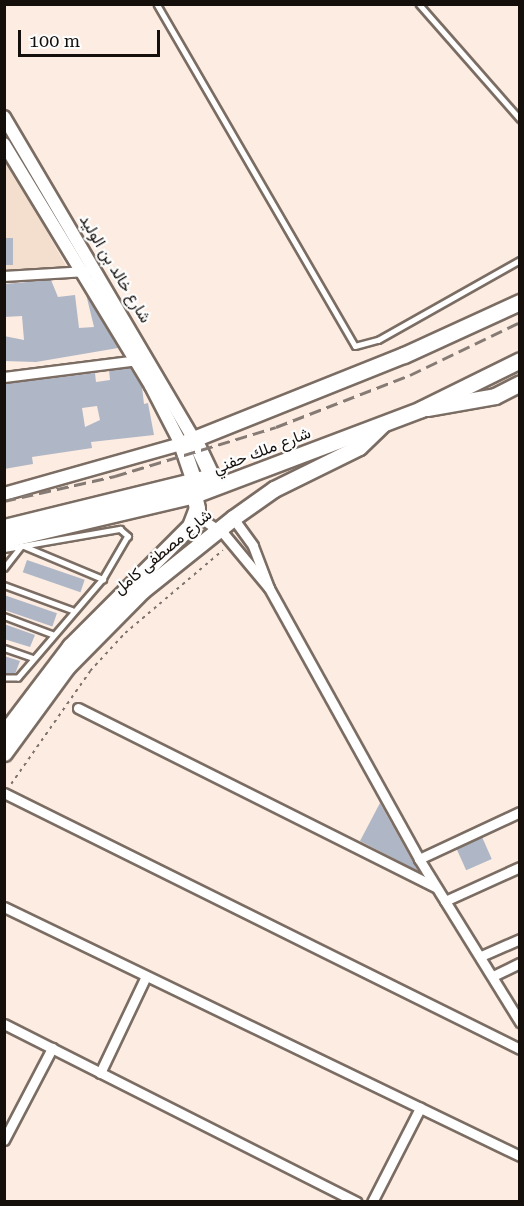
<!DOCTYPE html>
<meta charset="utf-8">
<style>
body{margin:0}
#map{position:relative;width:524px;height:1206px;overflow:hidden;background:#fcece1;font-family:"Roboto Serif",Vazirmatn,serif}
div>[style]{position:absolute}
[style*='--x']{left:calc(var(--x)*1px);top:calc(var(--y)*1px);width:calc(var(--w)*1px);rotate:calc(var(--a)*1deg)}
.built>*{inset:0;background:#f4dece}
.building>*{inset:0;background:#afb6c5;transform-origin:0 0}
.path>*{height:1.5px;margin-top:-0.75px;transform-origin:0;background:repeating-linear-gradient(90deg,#7e746d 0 3px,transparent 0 7.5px)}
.roads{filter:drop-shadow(2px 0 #7b6d63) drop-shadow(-2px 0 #7b6d63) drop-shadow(0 2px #7b6d63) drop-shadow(0 -2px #7b6d63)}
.service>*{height:4.5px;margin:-2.25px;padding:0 2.25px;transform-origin:2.25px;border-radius:2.25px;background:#fff}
.minor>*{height:9px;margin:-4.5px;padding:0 4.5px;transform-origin:4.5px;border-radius:4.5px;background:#fff}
.tertiary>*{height:12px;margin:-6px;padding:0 6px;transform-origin:6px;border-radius:6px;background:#fff}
.primary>*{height:15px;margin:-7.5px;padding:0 7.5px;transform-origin:7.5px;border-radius:7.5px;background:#fff}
.trunk>*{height:15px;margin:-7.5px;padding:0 7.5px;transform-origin:7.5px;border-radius:7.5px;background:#fff}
.rail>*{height:3px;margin-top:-1.5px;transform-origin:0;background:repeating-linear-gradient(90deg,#867b74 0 12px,transparent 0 18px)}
span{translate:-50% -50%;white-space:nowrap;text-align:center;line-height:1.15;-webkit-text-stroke:4.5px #fdfdfd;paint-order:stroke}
.street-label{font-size:16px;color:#150f0c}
.frame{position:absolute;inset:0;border:6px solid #150f0c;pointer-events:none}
.scale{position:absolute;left:18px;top:30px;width:142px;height:27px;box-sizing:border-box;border:3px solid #150f0c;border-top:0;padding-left:8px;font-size:18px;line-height:21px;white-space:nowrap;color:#150f0c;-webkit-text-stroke:4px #fdfdfd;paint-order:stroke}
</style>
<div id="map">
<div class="built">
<i style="clip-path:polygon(5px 156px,66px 266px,5px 272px)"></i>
</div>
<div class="building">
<i style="left:4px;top:238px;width:9px;height:27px"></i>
<i style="clip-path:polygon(51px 280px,58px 297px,75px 295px,79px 328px,94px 327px,86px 294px,118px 348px,36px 362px,4px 361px,4px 336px,24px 340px,22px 316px,4px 317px,4px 284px)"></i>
<i style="clip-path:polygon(evenodd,130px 368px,142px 387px,144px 404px,148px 403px,154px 435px,91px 442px,92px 448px,32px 457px,33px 464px,4px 469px,4px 384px,95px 373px,96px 382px,110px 380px,109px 370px,130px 368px,97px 406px,100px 420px,85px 427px,82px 408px,97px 406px)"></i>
<i style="left:27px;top:560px;width:61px;height:13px;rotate:19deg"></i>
<i style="left:4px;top:595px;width:56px;height:14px;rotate:19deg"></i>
<i style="clip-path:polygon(4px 624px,35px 635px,30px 647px,4px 639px)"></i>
<i style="clip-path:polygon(4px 656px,20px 661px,15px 674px,4px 674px)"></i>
<i style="clip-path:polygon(380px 803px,413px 862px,418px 871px,360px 841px)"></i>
<i style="left:482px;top:837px;width:24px;height:28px;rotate:66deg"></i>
</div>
<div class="path">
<i style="--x:11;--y:784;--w:138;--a:-55"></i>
<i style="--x:90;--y:671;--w:52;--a:-47.4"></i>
<i style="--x:125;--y:633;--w:128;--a:-40.3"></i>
</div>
<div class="roads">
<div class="service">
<i style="--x:157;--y:4;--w:395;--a:59.9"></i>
<i style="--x:355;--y:346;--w:24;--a:-15"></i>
<i style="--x:378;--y:340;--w:163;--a:-29.4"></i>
<i style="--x:419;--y:4;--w:153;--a:48.7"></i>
<i style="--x:24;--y:546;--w:86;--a:22.7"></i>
<i style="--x:4;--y:549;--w:118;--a:-9.8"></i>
<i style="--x:120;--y:529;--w:11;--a:41"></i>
<i style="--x:128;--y:536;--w:50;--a:120.2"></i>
<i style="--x:103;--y:579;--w:130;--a:130.6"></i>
<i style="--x:18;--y:678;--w:14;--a:180"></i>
<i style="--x:4;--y:568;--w:28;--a:-52"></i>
<i style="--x:4;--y:585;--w:72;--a:20.2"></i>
<i style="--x:4;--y:616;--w:51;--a:20.6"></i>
<i style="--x:4;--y:648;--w:31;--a:19"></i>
</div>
<div class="minor">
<i style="--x:4;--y:276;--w:82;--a:-3.5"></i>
<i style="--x:4;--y:377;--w:135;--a:-7.2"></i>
<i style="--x:196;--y:515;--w:34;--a:34"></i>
<i style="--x:224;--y:534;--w:70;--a:50.2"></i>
<i style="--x:233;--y:518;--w:34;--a:54"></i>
<i style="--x:253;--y:546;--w:45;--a:69.1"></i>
<i style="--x:269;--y:588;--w:310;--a:61"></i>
<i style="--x:419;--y:859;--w:192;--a:58.2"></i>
<i style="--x:78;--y:708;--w:400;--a:26.6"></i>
<i style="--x:4;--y:793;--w:576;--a:26.39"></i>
<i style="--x:419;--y:859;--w:111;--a:-25"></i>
<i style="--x:445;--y:901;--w:82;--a:-24.4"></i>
<i style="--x:4;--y:907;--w:573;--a:25.76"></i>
<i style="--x:481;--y:956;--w:43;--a:-23.6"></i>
<i style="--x:493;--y:976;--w:30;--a:-26"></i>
<i style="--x:4;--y:1024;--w:395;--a:26.8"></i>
<i style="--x:100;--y:1073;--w:107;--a:-64.6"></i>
<i style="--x:4;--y:1140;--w:104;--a:-62.4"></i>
<i style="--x:372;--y:1202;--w:106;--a:-62.9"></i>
</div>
<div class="tertiary">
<i style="--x:4;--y:117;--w:374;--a:59.5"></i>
<i style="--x:4;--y:144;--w:283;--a:58.7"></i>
<i style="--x:151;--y:386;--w:65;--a:62.7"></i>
<i style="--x:181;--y:444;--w:184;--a:164.2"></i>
</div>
<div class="primary">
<i style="--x:427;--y:408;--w:69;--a:-10"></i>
<i style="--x:495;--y:396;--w:28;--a:-27"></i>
<i style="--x:4;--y:733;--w:109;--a:-52.8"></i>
<i style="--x:70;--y:646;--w:170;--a:-45"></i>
<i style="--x:190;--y:526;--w:19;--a:-69"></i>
<i style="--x:197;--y:508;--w:13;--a:-103"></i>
<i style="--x:4;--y:753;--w:107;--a:-53.8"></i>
<i style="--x:67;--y:667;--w:107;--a:-45.4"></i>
<i style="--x:142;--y:591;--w:117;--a:-38.7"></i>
<i style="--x:233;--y:518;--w:50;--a:-35.3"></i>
<i style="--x:274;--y:489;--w:95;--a:-26.3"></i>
<i style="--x:359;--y:447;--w:32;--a:-44"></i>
</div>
<div class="trunk">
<i style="--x:194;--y:439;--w:49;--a:64.5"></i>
<i style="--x:194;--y:495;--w:14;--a:-90"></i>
<i style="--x:194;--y:481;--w:39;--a:-109"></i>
<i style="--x:181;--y:444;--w:240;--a:-21.8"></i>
<i style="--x:404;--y:355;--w:128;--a:-24.6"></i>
<i style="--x:4;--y:527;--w:213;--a:-13.8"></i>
<i style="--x:4;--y:540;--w:195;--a:-13.3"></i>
<i style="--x:194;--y:495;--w:243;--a:-20.7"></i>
<i style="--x:421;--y:409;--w:110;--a:-26.3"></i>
</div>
</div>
<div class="rail">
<i style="--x:4;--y:501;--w:114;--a:-12.7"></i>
<i style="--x:115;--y:476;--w:168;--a:-16.9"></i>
<i style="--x:276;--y:427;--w:144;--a:-21.2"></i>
<i style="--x:410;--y:375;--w:122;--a:-25.7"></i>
</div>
<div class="street-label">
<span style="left:115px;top:269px;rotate:59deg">شارع خالد بن الوليد</span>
<span style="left:262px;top:451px;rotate:-21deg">شارع ملك حفني</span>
<span style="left:163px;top:552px;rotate:-40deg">شارع مصطفى كامل</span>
</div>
<div class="frame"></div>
<div class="scale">100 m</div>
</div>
